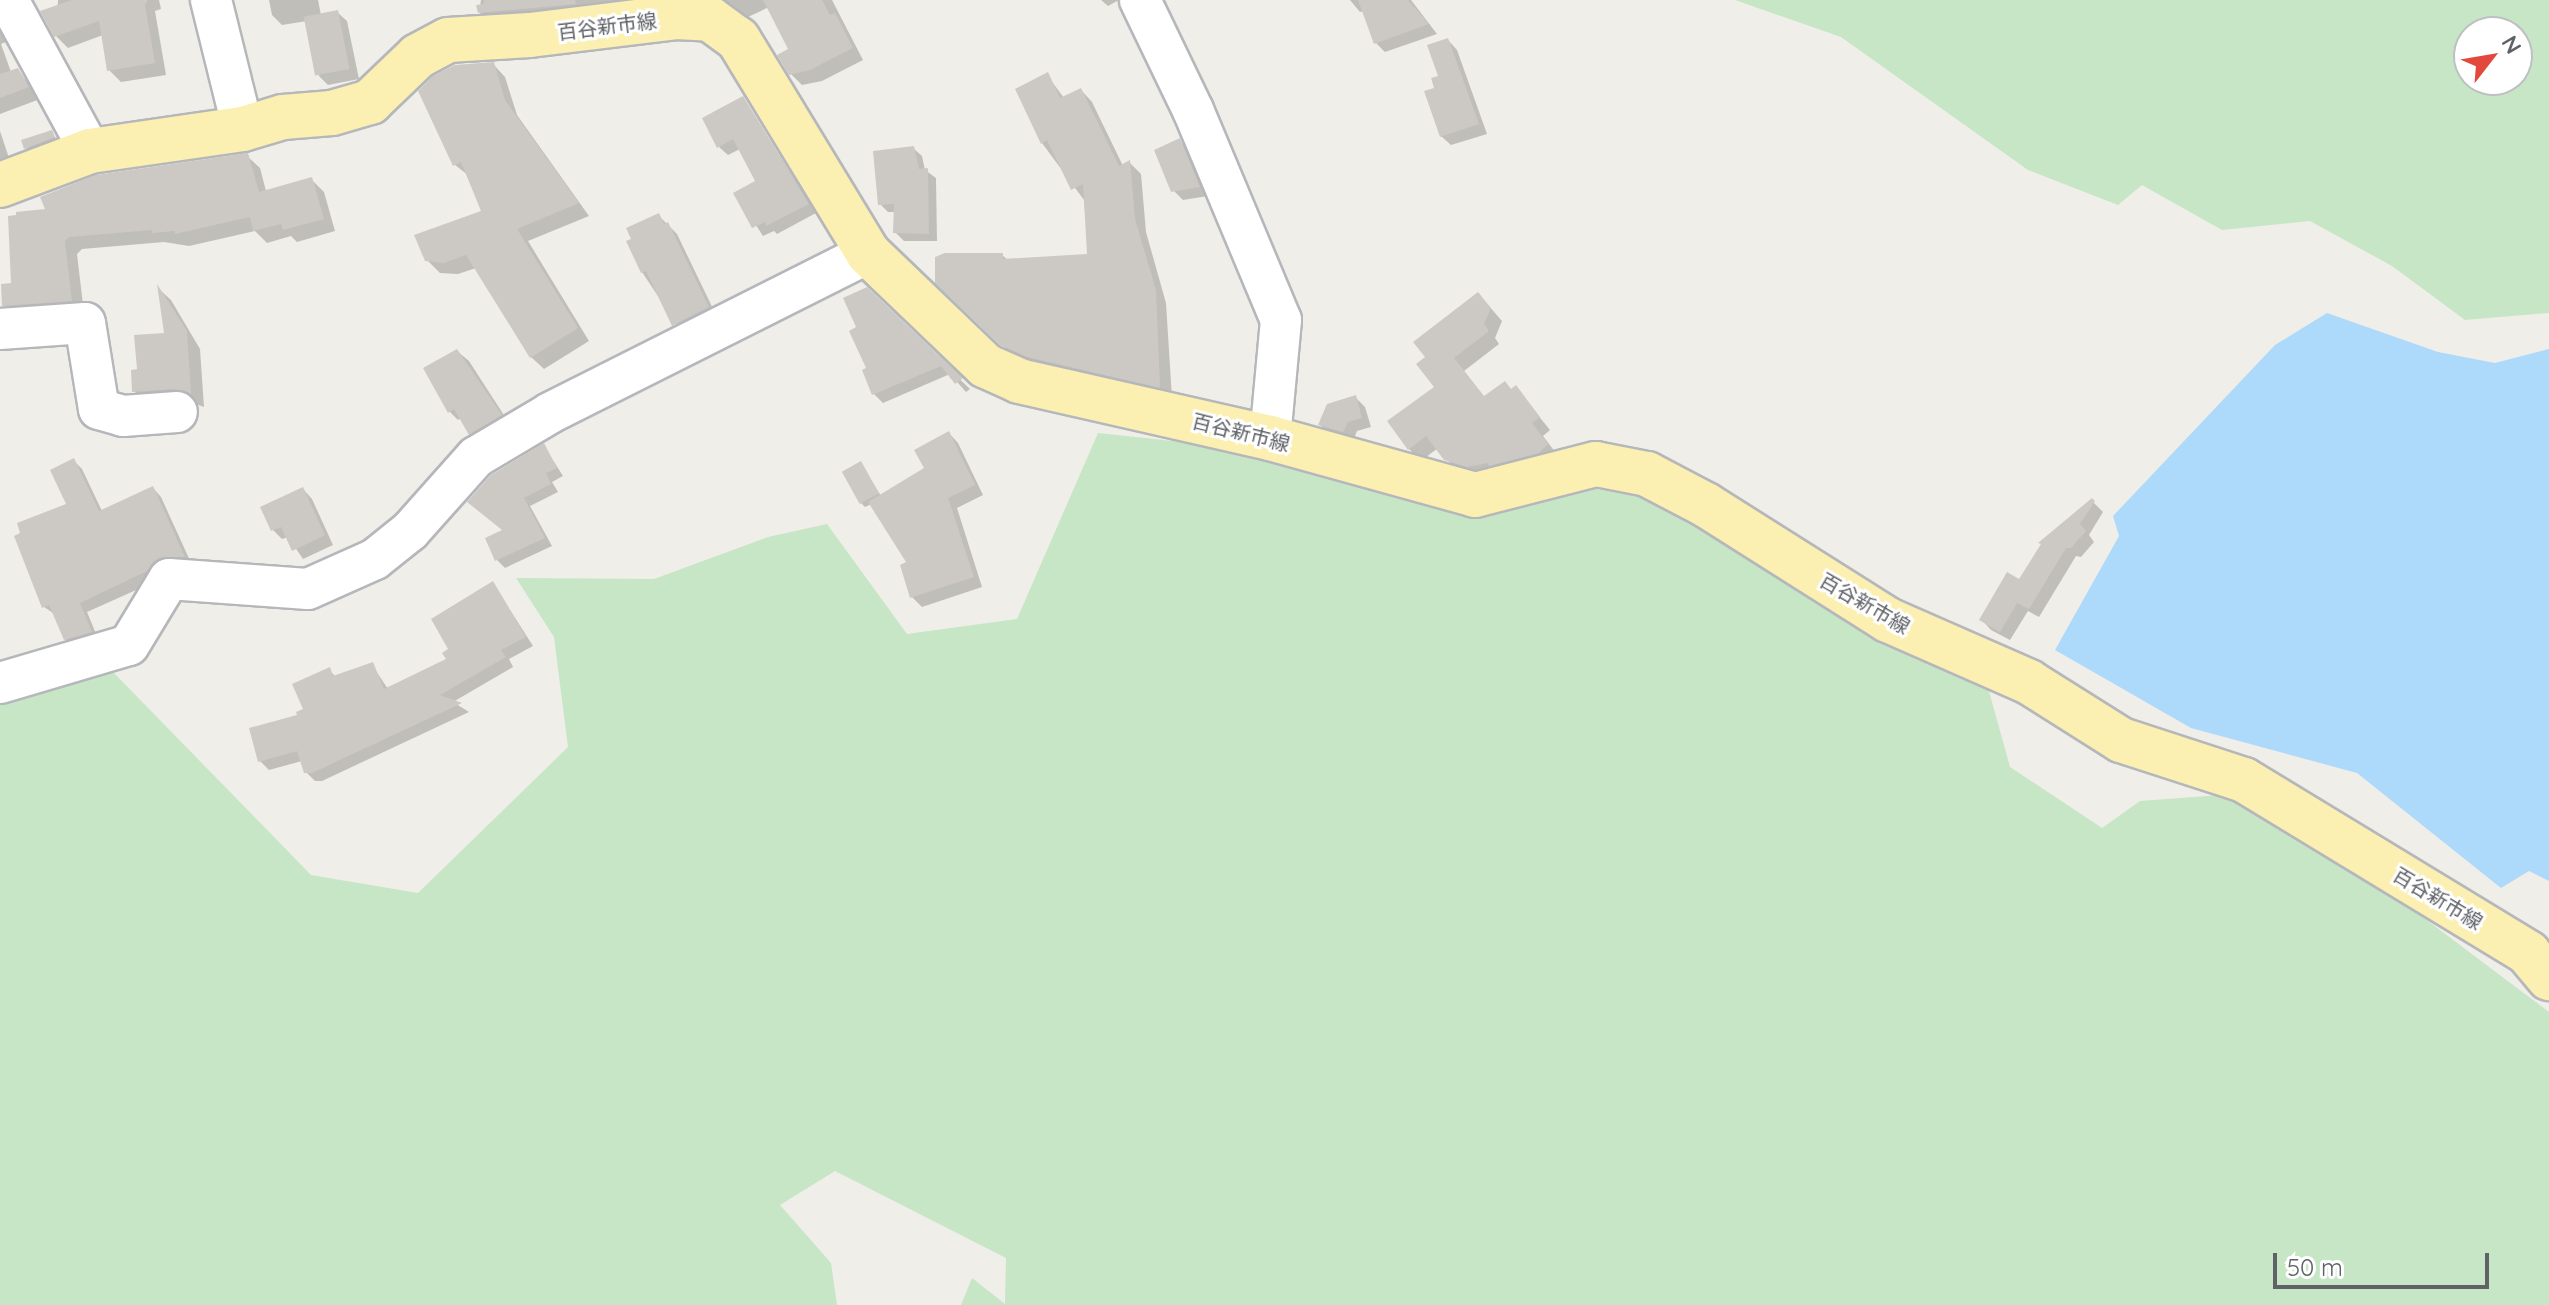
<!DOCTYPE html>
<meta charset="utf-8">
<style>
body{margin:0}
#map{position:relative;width:2549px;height:1305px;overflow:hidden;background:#f0eee8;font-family:Quicksand,"Noto Sans JP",sans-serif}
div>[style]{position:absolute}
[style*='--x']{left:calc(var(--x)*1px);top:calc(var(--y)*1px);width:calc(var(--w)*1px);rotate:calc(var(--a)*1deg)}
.green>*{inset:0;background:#c6e6c6}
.water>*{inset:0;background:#add9fb}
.shadow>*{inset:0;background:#0003}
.building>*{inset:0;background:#ccc9c4;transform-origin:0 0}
.roads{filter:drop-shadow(2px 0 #b5b7bb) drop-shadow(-2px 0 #b5b7bb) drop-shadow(0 2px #b5b7bb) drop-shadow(0 -2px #b5b7bb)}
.minor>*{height:40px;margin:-20px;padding:0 20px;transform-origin:20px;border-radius:20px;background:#fff}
.major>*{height:44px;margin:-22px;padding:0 22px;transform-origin:22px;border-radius:22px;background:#fbefb1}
span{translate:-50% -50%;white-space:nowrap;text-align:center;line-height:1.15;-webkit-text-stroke:6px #fff;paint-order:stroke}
.street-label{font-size:20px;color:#5f6267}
.north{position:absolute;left:2453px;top:16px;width:80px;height:80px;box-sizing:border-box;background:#fff;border:2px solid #bfc0c2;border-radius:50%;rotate:59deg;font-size:22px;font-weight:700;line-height:32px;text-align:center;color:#5f6267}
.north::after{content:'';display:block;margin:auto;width:28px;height:36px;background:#e2483c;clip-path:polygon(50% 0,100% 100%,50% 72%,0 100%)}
.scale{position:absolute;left:2273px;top:1253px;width:216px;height:36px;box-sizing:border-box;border:4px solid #5f6267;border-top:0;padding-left:10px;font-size:24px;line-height:28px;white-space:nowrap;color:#5f6267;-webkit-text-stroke:6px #fff;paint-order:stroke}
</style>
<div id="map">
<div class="green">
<i style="clip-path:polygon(evenodd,1735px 0,2549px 0,2549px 313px,2465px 320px,2392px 266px,2310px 221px,2222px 230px,2142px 185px,2118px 205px,2028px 170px,1841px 37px,1735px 0,2517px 32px,2517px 80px,2469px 80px,2469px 32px,2517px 32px)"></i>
<i style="clip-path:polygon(1098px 433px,1285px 453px,1483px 516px,1586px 487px,1662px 501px,1989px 691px,2010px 767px,2102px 828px,2140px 801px,2248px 793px,2295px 821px,2549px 1012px,2549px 1305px,961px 1305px,972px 1278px,1005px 1304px,1006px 1258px,835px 1171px,780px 1205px,831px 1263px,837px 1305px,0 1305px,0 703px,113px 672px,311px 875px,418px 893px,568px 747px,554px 637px,516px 578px,654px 579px,768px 537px,827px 524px,907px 634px,1017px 619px)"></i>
</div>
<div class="water">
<i style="clip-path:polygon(2327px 313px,2438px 352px,2495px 363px,2549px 349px,2549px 881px,2529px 871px,2501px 888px,2357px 773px,2191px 728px,2055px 650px,2119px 536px,2113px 516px,2275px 345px)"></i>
</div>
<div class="shadow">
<i style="clip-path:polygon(58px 0,159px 0,161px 9px,155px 11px,166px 75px,121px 82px,109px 70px,103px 35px,68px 48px,56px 36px)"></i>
<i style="clip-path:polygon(269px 0,318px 0,321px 15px,337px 12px,347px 21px,359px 79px,328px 85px,319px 76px,307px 21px,282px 25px,272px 15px)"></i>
<i style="clip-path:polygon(481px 0,832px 0,863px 60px,822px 81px,802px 85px,791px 74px,790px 50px,769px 7px,748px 17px,725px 5px,491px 24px,479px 12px)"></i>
<i style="clip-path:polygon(1101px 0,1119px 0,1108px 6px)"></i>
<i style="clip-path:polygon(1350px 0,1411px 0,1437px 34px,1385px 52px,1376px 43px,1364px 11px,1360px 12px)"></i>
<i style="clip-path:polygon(0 22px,8px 41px,1px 44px,11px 72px,18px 70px,40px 99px,0 114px)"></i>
<i style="clip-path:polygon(1448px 40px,1457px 50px,1487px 134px,1451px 145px,1441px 136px,1437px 89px)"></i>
<i style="clip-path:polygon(493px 64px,505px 77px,517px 115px,589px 216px,528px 241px,589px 341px,544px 369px,531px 357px,476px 268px,458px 274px,440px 273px,427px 260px,483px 212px,469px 176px,454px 164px)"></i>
<i style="clip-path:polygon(1047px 75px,1064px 98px,1081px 90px,1092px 102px,1123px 166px,1130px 163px,1141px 174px,1146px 232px,1166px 303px,1172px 398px,1041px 368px,1014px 356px,937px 282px,1002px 255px,1009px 261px,1089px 256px,1084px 200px,1042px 143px)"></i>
<i style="clip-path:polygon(743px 98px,816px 213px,777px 234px,774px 231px,763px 236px,736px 194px,758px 182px,740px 149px,728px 155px,719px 147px)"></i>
<i style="clip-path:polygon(0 131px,13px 170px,0 177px)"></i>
<i style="clip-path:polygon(53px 134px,58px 142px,30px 152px,26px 148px)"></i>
<i style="clip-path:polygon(1179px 140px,1189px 150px,1208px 196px,1183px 200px,1173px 190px)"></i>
<i style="clip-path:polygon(913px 148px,922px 156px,925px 170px,936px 178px,937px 241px,904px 241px,895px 232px,896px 212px,888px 212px,880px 204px)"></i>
<i style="clip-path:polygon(247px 156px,260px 168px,266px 191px,311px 179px,324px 192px,335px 231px,297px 242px,291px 236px,267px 243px,255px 231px,189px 246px,164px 242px,82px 249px,77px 254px,84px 313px,16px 317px,4px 305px,47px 211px)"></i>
<i style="clip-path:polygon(658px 215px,677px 234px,717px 317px,683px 334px,642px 272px)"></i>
<i style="clip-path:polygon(160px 290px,171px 300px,200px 349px,204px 407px,191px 402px,148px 405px,134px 391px,139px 371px,167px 335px)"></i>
<i style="clip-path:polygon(867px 290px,970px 389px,966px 392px,950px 374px,883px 403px,874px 394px,859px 328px)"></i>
<i style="clip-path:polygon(1489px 306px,1502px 321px,1495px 338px,1499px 344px,1464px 371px,1485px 398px,1516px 388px,1550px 430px,1543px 436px,1559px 457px,1503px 476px,1458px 472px,1438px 448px,1421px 461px,1409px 449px,1437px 387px,1419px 364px)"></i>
<i style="clip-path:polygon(457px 351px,469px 361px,509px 423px,478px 442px,461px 418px,458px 420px,450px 412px)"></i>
<i style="clip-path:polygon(1355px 397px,1365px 407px,1371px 427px,1357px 431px,1353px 441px,1330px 434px,1320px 425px)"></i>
<i style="clip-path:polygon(949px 433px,958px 443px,983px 495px,957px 508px,982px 587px,922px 607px,912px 597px,909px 563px,872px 504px,865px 507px,861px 503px,861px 464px,881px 496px,927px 469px)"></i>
<i style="clip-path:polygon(544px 446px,563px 476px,552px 482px,558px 492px,530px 506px,552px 546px,505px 568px,497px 560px,505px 531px)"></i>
<i style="clip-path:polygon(74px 461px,82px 469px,102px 511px,153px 488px,161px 497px,192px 565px,87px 612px,99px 641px,74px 648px,65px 639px,56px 615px,44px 607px,68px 505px)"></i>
<i style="clip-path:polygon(303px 489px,312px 499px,333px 545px,303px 559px,288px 537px,282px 539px,273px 530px)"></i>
<i style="clip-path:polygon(2092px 501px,2103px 512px,2089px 535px,2094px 542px,2081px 557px,2076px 556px,2039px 617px,2028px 611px,2010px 640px,1991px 630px,1982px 620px)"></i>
<i style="clip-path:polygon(493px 583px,533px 646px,509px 659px,513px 667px,453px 702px,469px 712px,322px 781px,315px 781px,306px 772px,302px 761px,269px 770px,260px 761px,306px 710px,329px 670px,336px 677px,372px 665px,388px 689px,448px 660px,451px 650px)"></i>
</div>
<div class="building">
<i style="clip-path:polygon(72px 0,148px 0,145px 5px,155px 63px,107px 71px,99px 21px,54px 37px,40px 11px)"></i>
<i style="clip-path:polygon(484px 0,575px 0,576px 4px,478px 13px,476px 5px,484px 4px)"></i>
<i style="clip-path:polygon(763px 0,822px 0,830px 15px,835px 13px,853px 48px,810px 70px,789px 75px,777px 55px,788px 49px)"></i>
<i style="clip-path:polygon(1358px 0,1408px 0,1429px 24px,1374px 44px)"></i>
<i style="left:338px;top:10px;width:60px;height:35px;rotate:79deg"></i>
<i style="clip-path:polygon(1448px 38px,1479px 124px,1440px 137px,1424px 91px,1434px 88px,1431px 78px,1438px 76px,1427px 45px)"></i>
<i style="clip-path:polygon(494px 62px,505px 100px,579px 203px,517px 229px,578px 328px,530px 358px,466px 255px,444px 263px,425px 261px,414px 235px,481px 211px,461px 162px,453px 166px,418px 91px,433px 76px,455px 65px)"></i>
<i style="clip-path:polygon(18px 68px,29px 87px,0 98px,0 74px)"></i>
<i style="clip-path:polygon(1048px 72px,1060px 98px,1081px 88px,1119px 166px,1130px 160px,1135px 219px,1156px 290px,1160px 388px,1027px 357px,1000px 345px,935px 283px,935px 257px,945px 253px,1003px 253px,1003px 259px,1087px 254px,1083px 184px,1071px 190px,1047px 140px,1041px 144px,1015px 89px)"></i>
<i style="clip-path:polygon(743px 96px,809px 204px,766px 226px,765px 222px,752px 228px,733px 193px,755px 181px,733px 139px,717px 148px,702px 118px)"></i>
<i style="clip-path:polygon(52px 130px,55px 137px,24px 149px,21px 140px)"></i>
<i style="clip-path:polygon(1180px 138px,1200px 187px,1171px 192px,1154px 150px)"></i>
<i style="clip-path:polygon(914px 146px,919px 169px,928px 168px,929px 234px,893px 233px,894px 204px,878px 205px,873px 151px)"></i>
<i style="clip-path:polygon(248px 153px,259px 192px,312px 177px,324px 219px,283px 230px,281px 224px,253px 231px,250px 217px,175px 234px,174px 231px,152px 233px,152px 230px,69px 237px,65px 241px,72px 301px,2px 306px,1px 284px,11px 283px,8px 216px,16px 215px,16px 212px,45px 209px,40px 197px,96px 175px)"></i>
<i style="clip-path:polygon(659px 213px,664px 224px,668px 222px,709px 307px,672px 326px,646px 271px,641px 273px,626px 241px,631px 239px,626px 228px)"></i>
<i style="clip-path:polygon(157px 284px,187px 331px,191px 394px,175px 389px,132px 392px,131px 370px,137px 369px,134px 335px,164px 333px)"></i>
<i style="clip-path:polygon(867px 287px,936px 353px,963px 378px,955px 384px,941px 366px,872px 395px,862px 370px,866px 368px,849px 331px,856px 327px,843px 298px)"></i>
<i style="clip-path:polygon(1478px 292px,1491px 308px,1484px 324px,1489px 331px,1454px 358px,1484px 396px,1505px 381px,1511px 389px,1516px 385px,1540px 417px,1532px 423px,1548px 444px,1539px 453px,1489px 466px,1487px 463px,1467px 467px,1444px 460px,1426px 436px,1408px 450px,1387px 421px,1434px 387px,1416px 364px,1425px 357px,1413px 342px)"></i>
<i style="clip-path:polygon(457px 349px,502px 415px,469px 435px,454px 409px,448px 413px,423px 368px)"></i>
<i style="clip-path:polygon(1356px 395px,1362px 418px,1348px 422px,1343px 432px,1318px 425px,1327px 404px)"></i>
<i style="clip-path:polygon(949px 431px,975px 485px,948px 498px,974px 577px,910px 598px,900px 565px,906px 562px,868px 502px,924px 468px,914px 450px)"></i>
<i style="clip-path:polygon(544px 443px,557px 468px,546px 473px,551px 484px,524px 498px,545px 538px,495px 561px,485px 538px,502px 530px,467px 502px,491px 475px)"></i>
<i style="clip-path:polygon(74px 458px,99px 511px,153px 486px,185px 557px,159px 558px,147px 571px,80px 603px,92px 632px,64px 640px,49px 605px,42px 608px,14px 536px,20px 533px,17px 523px,66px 504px,50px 470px)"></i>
<i style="left:861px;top:461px;width:37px;height:22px;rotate:61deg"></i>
<i style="clip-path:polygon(303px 487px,325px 535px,292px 551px,281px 527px,271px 531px,260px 507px)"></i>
<i style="clip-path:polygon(2092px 498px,2095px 501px,2080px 524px,2086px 531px,2071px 548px,2066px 548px,2029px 609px,2017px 603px,2000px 632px,1979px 620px,2007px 572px,2019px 579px,2041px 544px,2038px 543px)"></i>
<i style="clip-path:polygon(493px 581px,526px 637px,501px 650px,506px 657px,440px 695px,462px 703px,312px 773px,304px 773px,297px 751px,258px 762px,249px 728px,297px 715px,296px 712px,303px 709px,292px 684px,330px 667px,333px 676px,373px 662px,384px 689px,446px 659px,442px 653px,448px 649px,431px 619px)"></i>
</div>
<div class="roads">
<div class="minor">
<i style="--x:8;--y:0;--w:172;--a:61.5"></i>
<i style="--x:211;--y:0;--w:133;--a:76.1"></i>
<i style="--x:1140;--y:0;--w:122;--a:64.3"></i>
<i style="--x:1193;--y:110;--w:228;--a:67.3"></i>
<i style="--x:1281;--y:320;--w:119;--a:95.3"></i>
<i style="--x:0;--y:329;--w:85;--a:-4"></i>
<i style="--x:85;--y:323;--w:87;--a:80.8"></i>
<i style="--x:99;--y:409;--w:25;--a:16"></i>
<i style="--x:123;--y:416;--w:54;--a:-4.2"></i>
<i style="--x:0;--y:683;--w:134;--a:-16.4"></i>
<i style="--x:129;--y:645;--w:77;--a:-58.8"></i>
<i style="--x:169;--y:579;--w:139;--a:4.1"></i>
<i style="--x:308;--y:589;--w:73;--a:-24.1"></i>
<i style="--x:375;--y:559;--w:45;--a:-38.7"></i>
<i style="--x:410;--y:531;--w:99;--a:-48.3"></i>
<i style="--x:476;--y:457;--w:86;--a:-30.7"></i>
<i style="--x:550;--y:413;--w:356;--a:-26.7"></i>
</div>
<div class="major">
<i style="--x:0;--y:185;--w:96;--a:-20.7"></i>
<i style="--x:90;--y:151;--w:155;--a:-8.2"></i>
<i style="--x:243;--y:129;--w:42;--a:-16.7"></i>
<i style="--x:283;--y:117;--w:49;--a:-4.7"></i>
<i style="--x:332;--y:113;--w:40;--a:-16"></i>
<i style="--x:370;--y:102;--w:66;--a:-43.8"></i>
<i style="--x:418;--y:56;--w:34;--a:-28"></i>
<i style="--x:448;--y:40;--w:82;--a:-3.5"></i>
<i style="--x:530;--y:35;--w:147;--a:-7"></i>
<i style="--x:676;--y:17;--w:34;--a:3"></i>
<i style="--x:710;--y:19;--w:34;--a:36"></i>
<i style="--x:738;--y:39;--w:250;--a:58.7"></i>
<i style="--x:868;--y:253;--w:163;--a:43.8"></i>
<i style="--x:986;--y:366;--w:36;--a:24"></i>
<i style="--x:1019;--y:381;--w:257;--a:12.8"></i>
<i style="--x:1270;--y:438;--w:213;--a:15.5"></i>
<i style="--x:1475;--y:495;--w:125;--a:-14.4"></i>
<i style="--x:1596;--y:464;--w:52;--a:11.1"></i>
<i style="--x:1647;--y:474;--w:67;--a:27.7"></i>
<i style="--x:1706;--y:505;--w:215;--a:32.3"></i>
<i style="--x:1888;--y:620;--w:154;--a:23.7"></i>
<i style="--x:2029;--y:682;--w:109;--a:32.2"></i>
<i style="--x:2121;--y:740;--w:129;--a:18"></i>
<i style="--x:2244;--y:780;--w:333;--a:31.3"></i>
<i style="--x:2528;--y:953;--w:33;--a:50"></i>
</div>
</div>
<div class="street-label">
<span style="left:607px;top:26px;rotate:-7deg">百谷新市線</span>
<span style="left:1241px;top:432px;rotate:14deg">百谷新市線</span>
<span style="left:1865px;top:603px;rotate:30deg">百谷新市線</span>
<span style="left:2438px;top:898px;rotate:31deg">百谷新市線</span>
</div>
<div class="north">N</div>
<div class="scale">50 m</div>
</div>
